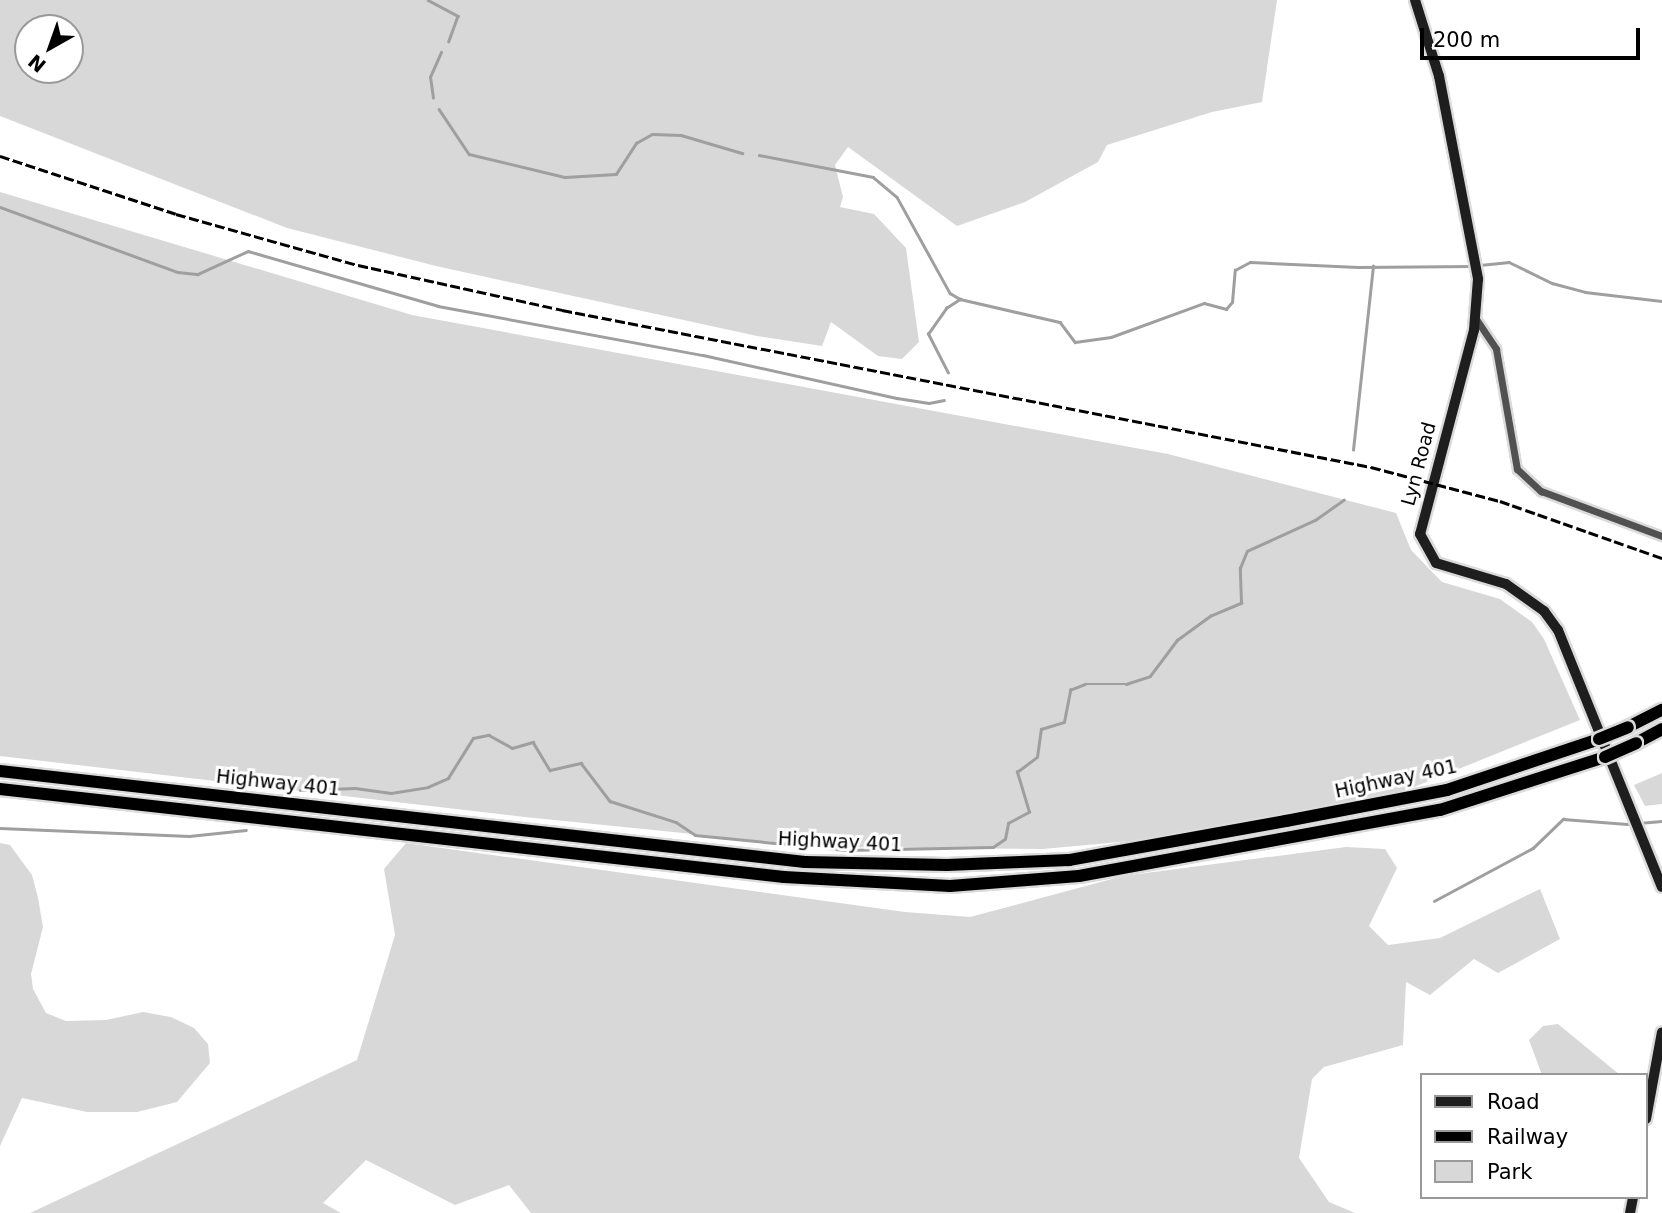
<!DOCTYPE html>
<style>
body{margin:0}
#map{position:relative;width:1662px;height:1213px;overflow:hidden;background:#fff;font-family:"DejaVu Sans",sans-serif}
div>[style]{position:absolute}
[style*='--x']{left:calc(var(--x)*1px);top:calc(var(--y)*1px);width:calc(var(--w)*1px);rotate:calc(var(--a)*1deg)}
.green>*{inset:0;background:#d8d8d8}
.stream>*{height:2.5px;margin:-1.25px;padding:0 1.25px;transform-origin:1.25px;border-radius:1.25px;background:#9f9f9f}
.roads{filter:drop-shadow(2px 0 #dbdbdb) drop-shadow(-2px 0 #dbdbdb) drop-shadow(0 2px #dbdbdb) drop-shadow(0 -2px #dbdbdb)}
.street>*{height:7px;margin:-3.5px;padding:0 3.5px;transform-origin:3.5px;border-radius:3.5px;background:#515151}
.secondary>*{height:10px;margin:-5px;padding:0 5px;transform-origin:5px;border-radius:5px;background:#1e1e1e}
.highway>*{height:12px;margin:-6px;padding:0 6px;transform-origin:6px;border-radius:6px;background:#000}
.rail>*{height:2.5px;margin-top:-1.25px;transform-origin:0;background:repeating-linear-gradient(90deg,#000 0 10px,transparent 0 13.5px)}
.bridges{filter:drop-shadow(2px 0 #dbdbdb) drop-shadow(-2px 0 #dbdbdb) drop-shadow(0 2px #dbdbdb) drop-shadow(0 -2px #dbdbdb)}
.highway-bridge>*{height:12px;margin:-6px;padding:0 6px;transform-origin:6px;border-radius:6px;background:#000}
span{translate:-50% -50%;white-space:nowrap;text-align:center;line-height:1.15;-webkit-text-stroke:6px #fff;paint-order:stroke}
.street-label{font-size:19px;color:#000}
.legend{position:absolute;left:1420px;top:1073px;width:228px;height:126px;box-sizing:border-box;background:#fff;border:2px solid #999;margin:0;padding:9px 12px;list-style:none;font-size:21px;color:#000}
.legend li{display:flex;align-items:center;gap:14px;height:35px}
.legend b{width:35px;border:2px solid #999}
.north{position:absolute;left:14px;top:14px;width:70px;height:70px;box-sizing:border-box;background:#fff;border:2px solid #999;border-radius:50%;rotate:220deg;font-size:19px;font-weight:700;line-height:28px;text-align:center;color:#000}
.north::after{content:'';display:block;margin:auto;width:24px;height:32px;background:#000;clip-path:polygon(50% 0,100% 100%,50% 72%,0 100%)}
.scale{position:absolute;left:1420px;top:28px;width:220px;height:32px;box-sizing:border-box;border:4px solid #000;border-top:0;padding-left:9px;font-size:21px;line-height:24px;white-space:nowrap;color:#000;-webkit-text-stroke:5px #fff;paint-order:stroke}
</style>
<div id="map">
<div class="green">
<i style="clip-path:polygon(evenodd,0 0,1277px 0,1262px 102px,1212px 112px,1107px 145px,1098px 162px,1025px 202px,957px 226px,848px 147px,835px 165px,843px 197px,840px 207px,874px 214px,906px 248px,919px 342px,902px 359px,878px 356px,831px 322px,822px 346px,757px 336px,436px 266px,287px 228px,0 116px,0 0,28px 28px,70px 28px,70px 70px,28px 70px,28px 28px)"></i>
<i style="clip-path:polygon(0 192px,412px 315px,1168px 454px,1396px 513px,1411px 550px,1442px 582px,1500px 599px,1532px 622px,1544px 639px,1580px 720px,1404px 791px,1152px 839px,1043px 849px,821px 847px,525px 817px,0 756px)"></i>
<i style="clip-path:polygon(1662px 773px,1662px 804px,1645px 806px,1634px 785px)"></i>
<i style="clip-path:polygon(0 843px,10px 845px,32px 875px,38px 898px,43px 927px,31px 974px,33px 989px,46px 1013px,66px 1021px,106px 1020px,143px 1012px,171px 1017px,194px 1028px,208px 1044px,210px 1063px,177px 1102px,137px 1112px,87px 1112px,22px 1098px,0 1146px)"></i>
<i style="clip-path:polygon(406px 843px,905px 912px,970px 917px,1123px 876px,1346px 847px,1385px 849px,1397px 868px,1369px 926px,1388px 945px,1440px 938px,1540px 889px,1560px 939px,1498px 973px,1474px 959px,1430px 995px,1406px 982px,1403px 1045px,1324px 1067px,1312px 1079px,1299px 1158px,1329px 1202px,1355px 1213px,531px 1213px,509px 1185px,455px 1205px,366px 1160px,323px 1203px,341px 1213px,30px 1213px,357px 1060px,395px 935px,384px 869px)"></i>
<i style="clip-path:polygon(1558px 1024px,1620px 1075px,1542px 1075px,1529px 1040px,1543px 1026px)"></i>
</div>
<div class="stream">
<i style="--x:428;--y:0;--w:34;--a:28"></i>
<i style="--x:458;--y:16;--w:27;--a:110"></i>
<i style="--x:433;--y:98;--w:21;--a:-98"></i>
<i style="--x:430;--y:77;--w:27;--a:-66"></i>
<i style="--x:439;--y:109;--w:54;--a:56.3"></i>
<i style="--x:469;--y:154;--w:99;--a:13.5"></i>
<i style="--x:565;--y:177;--w:51;--a:-3.4"></i>
<i style="--x:616;--y:174;--w:37;--a:-57"></i>
<i style="--x:636;--y:143;--w:18;--a:-29"></i>
<i style="--x:652;--y:134;--w:29;--a:2"></i>
<i style="--x:681;--y:135;--w:64;--a:16.4"></i>
<i style="--x:759;--y:155;--w:116;--a:10.9"></i>
<i style="--x:873;--y:177;--w:31;--a:40"></i>
<i style="--x:897;--y:197;--w:110;--a:61.1"></i>
<i style="--x:950;--y:293;--w:12;--a:31"></i>
<i style="--x:960;--y:299;--w:103;--a:13"></i>
<i style="--x:1060;--y:322;--w:25;--a:53"></i>
<i style="--x:1075;--y:342;--w:36;--a:-8"></i>
<i style="--x:1111;--y:337;--w:99;--a:-20.1"></i>
<i style="--x:1204;--y:303;--w:23;--a:15"></i>
<i style="--x:1226;--y:309;--w:9;--a:-49"></i>
<i style="--x:1232;--y:302;--w:32;--a:-85"></i>
<i style="--x:1235;--y:270;--w:17;--a:-28"></i>
<i style="--x:1250;--y:262;--w:108;--a:2.7"></i>
<i style="--x:1358;--y:267;--w:115;--a:-0.5"></i>
<i style="--x:0;--y:207;--w:189;--a:20.1"></i>
<i style="--x:178;--y:272;--w:20;--a:6"></i>
<i style="--x:198;--y:274;--w:55;--a:-24.7"></i>
<i style="--x:248;--y:251;--w:198;--a:16.1"></i>
<i style="--x:438;--y:306;--w:269;--a:10.5"></i>
<i style="--x:703;--y:355;--w:199;--a:12.5"></i>
<i style="--x:897;--y:398;--w:32;--a:9"></i>
<i style="--x:929;--y:403;--w:15;--a:-11"></i>
<i style="--x:1480;--y:265;--w:29;--a:-6"></i>
<i style="--x:1509;--y:262;--w:48;--a:26"></i>
<i style="--x:1552;--y:283;--w:34;--a:15"></i>
<i style="--x:1585;--y:292;--w:78;--a:6.7"></i>
<i style="--x:948;--y:373;--w:44;--a:-117.1"></i>
<i style="--x:928;--y:334;--w:32;--a:-55"></i>
<i style="--x:946;--y:308;--w:17;--a:-33"></i>
<i style="--x:1353;--y:450;--w:185;--a:-83.8"></i>
<i style="--x:300;--y:790;--w:55;--a:-2.1"></i>
<i style="--x:355;--y:788;--w:36;--a:8"></i>
<i style="--x:391;--y:793;--w:37;--a:-9"></i>
<i style="--x:428;--y:787;--w:22;--a:-24"></i>
<i style="--x:448;--y:778;--w:47;--a:-58"></i>
<i style="--x:473;--y:738;--w:16;--a:-11"></i>
<i style="--x:489;--y:735;--w:26;--a:29"></i>
<i style="--x:512;--y:748;--w:22;--a:-16"></i>
<i style="--x:533;--y:742;--w:33;--a:59"></i>
<i style="--x:550;--y:770;--w:32;--a:-13"></i>
<i style="--x:581;--y:763;--w:48;--a:52.7"></i>
<i style="--x:610;--y:801;--w:69;--a:17.7"></i>
<i style="--x:676;--y:822;--w:23;--a:34"></i>
<i style="--x:695;--y:835;--w:151;--a:5.7"></i>
<i style="--x:845;--y:850;--w:148;--a:-1.2"></i>
<i style="--x:993;--y:847;--w:14;--a:-34"></i>
<i style="--x:1005;--y:839;--w:16;--a:-79"></i>
<i style="--x:1008;--y:823;--w:24;--a:-28"></i>
<i style="--x:1029;--y:812;--w:42;--a:-106.7"></i>
<i style="--x:1017;--y:772;--w:25;--a:-37"></i>
<i style="--x:1037;--y:757;--w:28;--a:-82"></i>
<i style="--x:1041;--y:729;--w:24;--a:-17"></i>
<i style="--x:1064;--y:722;--w:33;--a:-79"></i>
<i style="--x:1070;--y:690;--w:16;--a:-22"></i>
<i style="--x:1085;--y:684;--w:41;--a:0"></i>
<i style="--x:1126;--y:684;--w:25;--a:-18"></i>
<i style="--x:1150;--y:676;--w:45;--a:-53.1"></i>
<i style="--x:1177;--y:640;--w:41;--a:-36"></i>
<i style="--x:1210;--y:616;--w:34;--a:-23"></i>
<i style="--x:1241;--y:603;--w:35;--a:-92"></i>
<i style="--x:1240;--y:568;--w:18;--a:-68"></i>
<i style="--x:1247;--y:551;--w:75;--a:-24.5"></i>
<i style="--x:1315;--y:520;--w:35;--a:-35"></i>
<i style="--x:0;--y:828;--w:189;--a:2.4"></i>
<i style="--x:189;--y:836;--w:57;--a:-6"></i>
<i style="--x:1434;--y:901;--w:112;--a:-28.2"></i>
<i style="--x:1533;--y:848;--w:42;--a:-44"></i>
<i style="--x:1563;--y:819;--w:64;--a:4.5"></i>
<i style="--x:1627;--y:824;--w:35;--a:-5"></i>
</div>
<div class="roads">
<div class="street">
<i style="--x:1476;--y:319;--w:36;--a:56"></i>
<i style="--x:1496;--y:349;--w:122;--a:80.1"></i>
<i style="--x:1517;--y:469;--w:33;--a:43"></i>
<i style="--x:1541;--y:491;--w:129;--a:20.4"></i>
</div>
<div class="secondary">
<i style="--x:1415;--y:0;--w:80;--a:72.5"></i>
<i style="--x:1439;--y:76;--w:207;--a:79.1"></i>
<i style="--x:1478;--y:279;--w:51;--a:94.5"></i>
<i style="--x:1474;--y:330;--w:211;--a:104.8"></i>
<i style="--x:1420;--y:534;--w:33;--a:61"></i>
<i style="--x:1436;--y:563;--w:73;--a:16.7"></i>
<i style="--x:1506;--y:584;--w:47;--a:35.4"></i>
<i style="--x:1544;--y:611;--w:24;--a:54"></i>
<i style="--x:1558;--y:630;--w:277;--a:68"></i>
<i style="--x:1646;--y:1119;--w:88;--a:-79.6"></i>
<i style="--x:1630;--y:1213;--w:16;--a:-79"></i>
</div>
<div class="highway">
<i style="--x:1628;--y:727;--w:38;--a:-27"></i>
<i style="--x:1636;--y:743;--w:30;--a:-28"></i>
<i style="--x:0;--y:771;--w:810;--a:6.45"></i>
<i style="--x:805;--y:862;--w:142;--a:1.2"></i>
<i style="--x:947;--y:865;--w:122;--a:-2.3"></i>
<i style="--x:1069;--y:860;--w:220;--a:-10.2"></i>
<i style="--x:1286;--y:821;--w:164;--a:-10.9"></i>
<i style="--x:1447;--y:790;--w:160;--a:-18.5"></i>
<i style="--x:0;--y:789;--w:789;--a:6.4"></i>
<i style="--x:784;--y:877;--w:166;--a:3.1"></i>
<i style="--x:950;--y:886;--w:129;--a:-4.4"></i>
<i style="--x:1079;--y:876;--w:367;--a:-10.4"></i>
<i style="--x:1440;--y:810;--w:173;--a:-17.8"></i>
</div>
</div>
<div class="rail">
<i style="--x:0;--y:156;--w:185;--a:18.2"></i>
<i style="--x:176;--y:214;--w:189;--a:15.7"></i>
<i style="--x:358;--y:265;--w:209;--a:12.4"></i>
<i style="--x:562;--y:310;--w:824;--a:10.98"></i>
<i style="--x:1371;--y:467;--w:133;--a:14.8"></i>
<i style="--x:1500;--y:501;--w:172;--a:19.4"></i>
</div>
<div class="bridges">
<div class="highway-bridge">
<i style="--x:1599;--y:739;--w:31;--a:-22"></i>
<i style="--x:1605;--y:757;--w:34;--a:-24"></i>
</div>
</div>
<div class="street-label">
<span style="left:1419px;top:464px;rotate:-75deg">Lyn Road</span>
<span style="left:1396px;top:779px;rotate:-12deg">Highway 401</span>
<span style="left:278px;top:783px;rotate:6deg">Highway 401</span>
<span style="left:840px;top:842px;rotate:3deg">Highway 401</span>
</div>
<ul class="legend">
<li><b style="height:9px;background:#1e1e1e"></b>Road</li>
<li><b style="height:9px;background:#000"></b>Railway</li>
<li><b style="height:19px;background:#d8d8d8"></b>Park</li>
</ul>
<div class="north">N</div>
<div class="scale">200 m</div>
</div>
